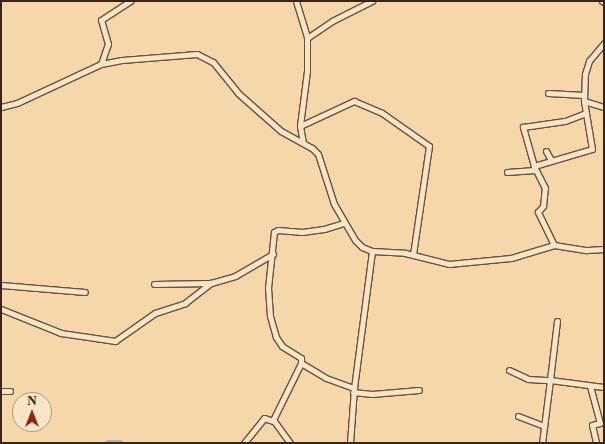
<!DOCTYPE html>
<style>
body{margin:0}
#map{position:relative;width:605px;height:444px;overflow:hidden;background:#f5d7aa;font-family:"Libre Caslon Text",serif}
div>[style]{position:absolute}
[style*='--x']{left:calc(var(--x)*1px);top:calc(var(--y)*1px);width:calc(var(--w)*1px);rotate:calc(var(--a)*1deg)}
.river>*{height:6px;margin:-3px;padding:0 3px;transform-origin:3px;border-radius:3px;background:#a2b6b5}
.roads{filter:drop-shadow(1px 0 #69513d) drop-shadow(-1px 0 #69513d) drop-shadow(0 1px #69513d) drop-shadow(0 -1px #69513d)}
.minor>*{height:5px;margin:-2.5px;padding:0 2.5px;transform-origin:2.5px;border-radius:2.5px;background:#f8e5c8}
span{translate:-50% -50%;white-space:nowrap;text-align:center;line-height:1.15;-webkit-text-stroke:3px #f8e5c8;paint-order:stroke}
.frame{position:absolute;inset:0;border:2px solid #3a2419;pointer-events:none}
.north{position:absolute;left:12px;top:392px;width:40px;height:40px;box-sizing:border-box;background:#f8e5c8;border:1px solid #ac9882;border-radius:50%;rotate:0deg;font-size:11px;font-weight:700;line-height:16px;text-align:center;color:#3a2419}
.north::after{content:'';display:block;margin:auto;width:14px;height:18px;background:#8f2418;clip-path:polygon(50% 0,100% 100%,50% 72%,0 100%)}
</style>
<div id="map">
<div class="river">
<i style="--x:108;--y:443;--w:12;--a:0"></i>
</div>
<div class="roads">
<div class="minor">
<i style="--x:296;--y:1;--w:39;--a:73"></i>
<i style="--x:307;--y:38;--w:33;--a:90"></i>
<i style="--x:307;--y:71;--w:55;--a:97.3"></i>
<i style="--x:300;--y:126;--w:17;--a:80"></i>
<i style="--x:602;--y:1;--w:2;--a:27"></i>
<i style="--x:307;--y:38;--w:30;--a:-34"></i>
<i style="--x:332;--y:21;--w:45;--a:-26.6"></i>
<i style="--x:101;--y:64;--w:21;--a:-71"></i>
<i style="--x:108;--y:44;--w:25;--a:-106"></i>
<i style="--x:101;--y:20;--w:35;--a:-33"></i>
<i style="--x:548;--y:93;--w:36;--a:3"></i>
<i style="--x:584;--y:101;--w:21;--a:17"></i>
<i style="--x:1;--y:107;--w:16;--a:-14"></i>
<i style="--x:17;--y:103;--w:93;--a:-24.9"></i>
<i style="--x:101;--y:64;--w:21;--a:-11"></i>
<i style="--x:122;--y:60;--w:75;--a:-4.6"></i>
<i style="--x:197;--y:54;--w:18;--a:27"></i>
<i style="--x:213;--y:62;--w:41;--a:50.9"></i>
<i style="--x:239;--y:94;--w:56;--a:41.4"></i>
<i style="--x:281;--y:131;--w:35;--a:29"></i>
<i style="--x:312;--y:148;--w:8;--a:45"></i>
<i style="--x:318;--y:154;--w:52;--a:72.3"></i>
<i style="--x:334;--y:204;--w:42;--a:59.7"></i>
<i style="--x:355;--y:240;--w:10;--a:45"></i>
<i style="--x:362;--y:247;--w:11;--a:22"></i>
<i style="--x:372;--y:251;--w:33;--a:3"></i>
<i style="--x:405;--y:253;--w:45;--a:14"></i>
<i style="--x:449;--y:264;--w:62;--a:-5.5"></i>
<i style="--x:511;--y:258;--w:45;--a:-16.8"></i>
<i style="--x:554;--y:245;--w:33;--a:9"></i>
<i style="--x:587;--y:250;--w:17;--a:-3"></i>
<i style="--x:300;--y:126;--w:60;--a:-24.8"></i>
<i style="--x:354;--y:101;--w:30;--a:23"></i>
<i style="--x:382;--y:113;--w:57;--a:35.1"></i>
<i style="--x:429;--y:146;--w:109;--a:98.4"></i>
<i style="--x:546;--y:151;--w:10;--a:61"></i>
<i style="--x:534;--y:166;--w:41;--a:-105.8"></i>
<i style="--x:523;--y:127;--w:42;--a:-8.1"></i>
<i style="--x:565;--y:121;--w:22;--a:-21"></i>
<i style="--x:507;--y:172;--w:28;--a:-4"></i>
<i style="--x:554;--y:245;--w:37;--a:-116"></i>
<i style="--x:538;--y:212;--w:8;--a:-50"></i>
<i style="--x:543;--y:206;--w:18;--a:-84"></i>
<i style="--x:545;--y:188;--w:25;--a:-117"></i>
<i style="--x:534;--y:166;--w:60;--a:-16.3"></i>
<i style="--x:592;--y:149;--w:49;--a:-99.5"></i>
<i style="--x:584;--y:101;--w:27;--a:-88"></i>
<i style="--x:585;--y:74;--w:14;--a:-73"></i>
<i style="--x:589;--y:61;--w:23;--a:-50"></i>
<i style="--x:154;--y:284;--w:57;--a:-1"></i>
<i style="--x:1;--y:285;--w:84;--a:4.8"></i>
<i style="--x:1;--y:309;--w:65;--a:21.8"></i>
<i style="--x:61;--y:333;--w:55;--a:8.4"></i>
<i style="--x:115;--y:341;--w:49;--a:-35"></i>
<i style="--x:155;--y:313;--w:32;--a:-18"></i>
<i style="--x:185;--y:303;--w:33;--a:-38"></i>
<i style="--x:211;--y:283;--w:25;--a:-16"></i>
<i style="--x:235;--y:276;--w:44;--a:-30.1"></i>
<i style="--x:557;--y:321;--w:59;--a:96.8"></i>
<i style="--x:550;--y:380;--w:54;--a:7.4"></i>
<i style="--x:301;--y:363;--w:29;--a:31"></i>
<i style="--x:326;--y:378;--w:30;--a:20"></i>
<i style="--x:509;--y:370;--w:21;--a:25"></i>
<i style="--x:528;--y:379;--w:22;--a:3"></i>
<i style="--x:550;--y:380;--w:64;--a:97.2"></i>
<i style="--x:590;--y:386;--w:38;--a:75"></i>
<i style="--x:600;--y:423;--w:8;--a:166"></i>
<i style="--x:592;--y:425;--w:18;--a:77"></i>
<i style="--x:1;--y:391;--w:9;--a:0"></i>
<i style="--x:353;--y:392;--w:19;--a:6"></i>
<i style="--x:372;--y:394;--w:47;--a:-4.9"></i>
<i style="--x:518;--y:416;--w:28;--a:21"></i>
<i style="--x:244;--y:443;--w:32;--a:-51"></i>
<i style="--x:264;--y:418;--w:9;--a:18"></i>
<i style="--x:290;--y:443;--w:29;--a:-126"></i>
<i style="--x:273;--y:420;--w:64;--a:-63.8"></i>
<i style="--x:301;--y:363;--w:5;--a:-90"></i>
<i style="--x:301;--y:358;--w:22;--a:-148"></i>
<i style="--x:282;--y:346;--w:11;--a:-124"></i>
<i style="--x:276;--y:337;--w:22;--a:-106"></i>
<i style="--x:270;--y:316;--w:28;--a:-94"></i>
<i style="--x:268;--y:288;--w:56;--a:-83.9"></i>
<i style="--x:274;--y:232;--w:4;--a:-27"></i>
<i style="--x:278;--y:230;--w:24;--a:5"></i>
<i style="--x:302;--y:232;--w:22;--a:-8"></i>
<i style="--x:324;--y:229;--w:21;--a:-17"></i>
<i style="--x:350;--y:443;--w:55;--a:-85.8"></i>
<i style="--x:354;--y:388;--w:138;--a:-82.5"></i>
</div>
</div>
<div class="frame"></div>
<div class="north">N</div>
</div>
